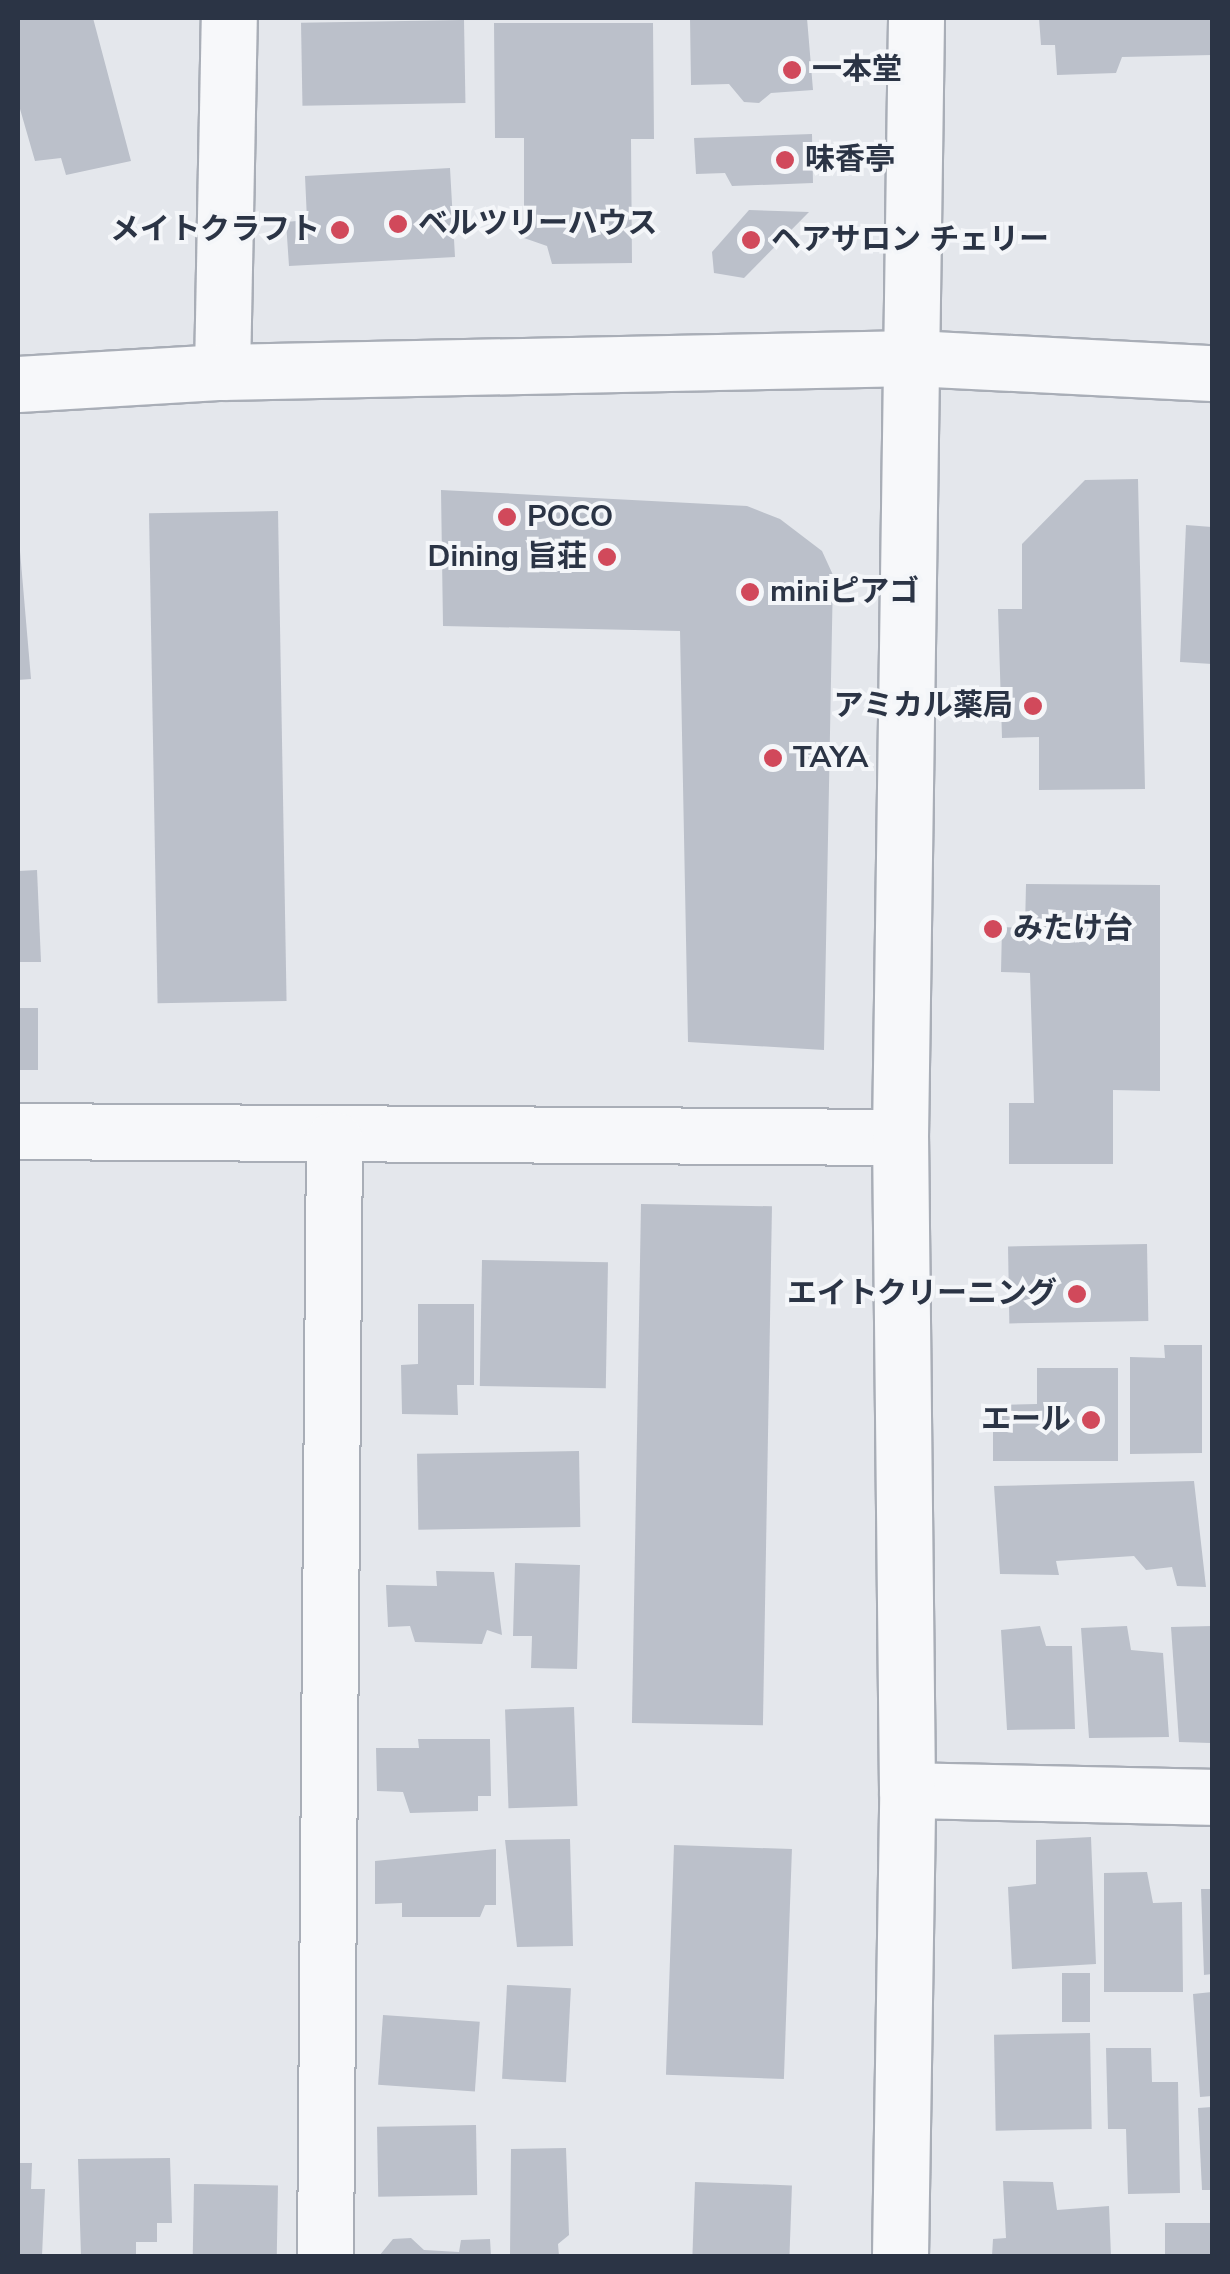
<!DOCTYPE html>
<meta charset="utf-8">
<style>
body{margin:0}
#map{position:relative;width:1230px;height:2274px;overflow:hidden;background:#e4e7ec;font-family:"Nunito Sans","Noto Sans JP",sans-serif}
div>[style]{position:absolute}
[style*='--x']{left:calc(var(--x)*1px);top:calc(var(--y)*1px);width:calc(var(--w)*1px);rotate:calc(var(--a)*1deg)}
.building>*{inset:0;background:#bbc0ca;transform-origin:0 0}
.roads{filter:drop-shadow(2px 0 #a9aeb7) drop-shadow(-2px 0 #a9aeb7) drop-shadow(0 2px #a9aeb7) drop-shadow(0 -2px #a9aeb7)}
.minor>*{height:55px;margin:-27.5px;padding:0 27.5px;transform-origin:27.5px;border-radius:27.5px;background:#f7f8fa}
.tertiary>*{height:55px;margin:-27.5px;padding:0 27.5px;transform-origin:27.5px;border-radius:27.5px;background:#f7f8fa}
.dots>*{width:28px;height:28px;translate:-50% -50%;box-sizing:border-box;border:5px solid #f4f6f9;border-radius:50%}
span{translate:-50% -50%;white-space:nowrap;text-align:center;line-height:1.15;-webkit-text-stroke:8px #f4f6f9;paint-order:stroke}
.poi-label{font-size:30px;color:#2b3445;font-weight:700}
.left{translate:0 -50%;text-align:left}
.right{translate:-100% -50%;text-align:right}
.frame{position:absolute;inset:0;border:20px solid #2b3445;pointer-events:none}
</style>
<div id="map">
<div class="building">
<i style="clip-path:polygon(18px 18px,93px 18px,131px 161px,66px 175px,61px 158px,35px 161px,18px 102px)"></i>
<i style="clip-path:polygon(690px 18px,807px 18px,813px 90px,771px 93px,759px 103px,744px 102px,729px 84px,691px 85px)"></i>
<i style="clip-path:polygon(1039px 18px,1212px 18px,1212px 55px,1122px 57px,1116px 73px,1057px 75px,1055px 45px,1041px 45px)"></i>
<i style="left:464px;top:20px;width:83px;height:163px;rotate:89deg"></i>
<i style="clip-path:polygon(494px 23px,653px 23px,654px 139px,631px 139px,632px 263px,552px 264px,547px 246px,524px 238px,524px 138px,495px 138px)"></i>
<i style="clip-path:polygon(812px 134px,813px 183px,732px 186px,725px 173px,696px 174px,694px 138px)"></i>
<i style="clip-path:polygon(450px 168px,455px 257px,289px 266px,286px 222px,307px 220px,305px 176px)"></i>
<i style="clip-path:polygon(749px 210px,809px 212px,744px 278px,714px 273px,712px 252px)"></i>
<i style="clip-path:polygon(1138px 479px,1145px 789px,1039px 790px,1039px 737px,1002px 738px,998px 609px,1022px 609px,1022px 544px,1085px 480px)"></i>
<i style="clip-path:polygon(441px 490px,747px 506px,780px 519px,822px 551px,833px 575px,824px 1050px,688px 1042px,680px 631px,443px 626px)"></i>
<i style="left:278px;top:511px;width:490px;height:129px;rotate:89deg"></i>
<i style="clip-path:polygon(1186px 525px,1212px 527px,1212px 664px,1180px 662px)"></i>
<i style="clip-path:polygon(18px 528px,31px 679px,18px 680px)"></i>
<i style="clip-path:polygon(37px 870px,41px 962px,18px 962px,18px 871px)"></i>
<i style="clip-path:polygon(1026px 884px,1160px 885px,1160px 1091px,1113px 1090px,1113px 1164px,1009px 1164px,1009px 1103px,1034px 1103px,1030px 973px,1001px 972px,1002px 927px,1025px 928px)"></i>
<i style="left:38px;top:1008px;width:62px;height:20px;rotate:90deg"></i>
<i style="left:641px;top:1204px;width:131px;height:519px;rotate:1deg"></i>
<i style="left:1147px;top:1244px;width:77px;height:139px;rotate:89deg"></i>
<i style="left:482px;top:1260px;width:126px;height:126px;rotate:1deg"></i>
<i style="clip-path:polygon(418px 1304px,474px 1304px,474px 1385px,457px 1385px,458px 1415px,402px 1414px,401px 1365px,418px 1364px)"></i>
<i style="clip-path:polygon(1164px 1345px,1202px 1345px,1202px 1453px,1130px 1454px,1130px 1357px,1165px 1358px)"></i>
<i style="clip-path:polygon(1037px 1368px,1118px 1368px,1118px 1461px,993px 1461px,993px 1405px,1037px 1404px)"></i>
<i style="left:579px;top:1451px;width:76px;height:162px;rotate:89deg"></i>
<i style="clip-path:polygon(1194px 1481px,1206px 1587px,1177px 1586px,1172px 1567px,1146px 1570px,1134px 1556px,1056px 1561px,1059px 1575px,1000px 1574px,994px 1486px)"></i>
<i style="clip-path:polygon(515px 1563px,580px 1565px,577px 1669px,531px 1668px,532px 1636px,513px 1636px)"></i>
<i style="clip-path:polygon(436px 1571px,494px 1572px,502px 1635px,487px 1630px,482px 1644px,415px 1642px,410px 1626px,388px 1627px,386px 1585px,437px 1586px)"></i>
<i style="clip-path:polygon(1040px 1626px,1046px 1646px,1072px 1646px,1075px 1729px,1007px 1730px,1001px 1630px)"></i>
<i style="clip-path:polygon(1127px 1626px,1131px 1650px,1163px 1653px,1169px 1737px,1089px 1738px,1081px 1628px)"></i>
<i style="clip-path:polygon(1212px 1626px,1210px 1743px,1179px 1742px,1171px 1627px)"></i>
<i style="left:574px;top:1707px;width:99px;height:69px;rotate:88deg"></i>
<i style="clip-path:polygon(418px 1739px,490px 1739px,491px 1796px,478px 1796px,478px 1811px,410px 1813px,403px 1792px,377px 1791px,376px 1748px,419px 1748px)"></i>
<i style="clip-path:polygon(1091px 1837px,1096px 1964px,1012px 1969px,1008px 1887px,1036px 1884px,1036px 1840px)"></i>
<i style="clip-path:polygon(570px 1839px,573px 1946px,517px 1947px,505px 1840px)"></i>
<i style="left:674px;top:1845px;width:118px;height:230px;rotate:2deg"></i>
<i style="clip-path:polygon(496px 1849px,496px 1905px,485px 1905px,480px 1917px,402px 1917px,402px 1903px,375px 1904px,375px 1861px)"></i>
<i style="clip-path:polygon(1147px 1872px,1153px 1903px,1182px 1902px,1183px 1992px,1104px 1992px,1104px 1873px)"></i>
<i style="clip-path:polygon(1201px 1889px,1212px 1889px,1212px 1974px,1204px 1975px)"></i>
<i style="left:1062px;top:1973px;width:28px;height:49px"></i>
<i style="left:507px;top:1985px;width:64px;height:94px;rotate:3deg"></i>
<i style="clip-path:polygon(1212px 1992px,1212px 2096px,1200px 2097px,1193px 1994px)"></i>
<i style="left:383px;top:2015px;width:97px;height:70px;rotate:4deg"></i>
<i style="left:1090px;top:2033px;width:96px;height:96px;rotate:89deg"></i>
<i style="clip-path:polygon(1106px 2048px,1151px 2048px,1152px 2082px,1178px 2082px,1180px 2193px,1128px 2194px,1126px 2129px,1108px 2129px)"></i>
<i style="clip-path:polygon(1212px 2107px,1212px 2190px,1202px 2190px,1198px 2108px)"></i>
<i style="left:476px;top:2125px;width:70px;height:99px;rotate:89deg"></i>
<i style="clip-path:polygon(566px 2148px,569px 2235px,558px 2244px,559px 2256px,510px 2256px,511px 2149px)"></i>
<i style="clip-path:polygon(170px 2158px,172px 2223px,157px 2223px,157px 2242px,136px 2242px,136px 2256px,81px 2256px,78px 2159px)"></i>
<i style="clip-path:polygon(18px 2163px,32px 2163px,31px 2189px,45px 2189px,42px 2256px,18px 2256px)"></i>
<i style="clip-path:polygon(1003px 2181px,1053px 2182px,1057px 2210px,1109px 2206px,1111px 2256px,992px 2256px,993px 2239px,1006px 2238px)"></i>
<i style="left:695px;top:2182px;width:97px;height:74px;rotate:2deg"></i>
<i style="left:194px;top:2184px;width:84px;height:72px;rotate:1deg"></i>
<i style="left:1212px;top:2223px;width:33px;height:47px;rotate:90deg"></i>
<i style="clip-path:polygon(411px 2238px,424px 2250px,459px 2252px,461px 2240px,490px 2239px,491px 2256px,379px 2256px,393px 2239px)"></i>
</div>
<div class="roads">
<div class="minor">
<i style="--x:222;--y:372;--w:354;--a:-88.9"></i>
<i style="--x:18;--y:1131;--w:882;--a:0.39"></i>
<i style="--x:907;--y:1790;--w:305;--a:1.3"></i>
<i style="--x:325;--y:2256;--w:1117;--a:-89.54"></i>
</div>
<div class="tertiary">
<i style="--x:18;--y:384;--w:204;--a:-3.4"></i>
<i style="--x:222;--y:372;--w:691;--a:-1.16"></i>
<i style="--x:913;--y:358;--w:299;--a:2.9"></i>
<i style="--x:900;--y:2256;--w:466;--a:-89.1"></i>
<i style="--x:907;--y:1790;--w:653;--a:-90.61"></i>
<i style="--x:900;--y:1137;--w:1119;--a:-89.18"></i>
</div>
</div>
<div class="dots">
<i style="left:792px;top:70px;background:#d1495b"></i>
<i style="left:785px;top:160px;background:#d1495b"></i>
<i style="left:398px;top:224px;background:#d1495b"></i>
<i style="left:340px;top:230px;background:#d1495b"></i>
<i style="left:751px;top:240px;background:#d1495b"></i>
<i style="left:507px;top:517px;background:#d1495b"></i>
<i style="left:607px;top:557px;background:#d1495b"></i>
<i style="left:750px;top:592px;background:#d1495b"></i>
<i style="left:1033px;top:706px;background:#d1495b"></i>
<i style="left:773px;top:758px;background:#d1495b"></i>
<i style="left:993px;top:929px;background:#d1495b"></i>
<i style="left:1077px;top:1294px;background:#d1495b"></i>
<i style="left:1091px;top:1420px;background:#d1495b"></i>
</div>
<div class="poi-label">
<span class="left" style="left:812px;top:70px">一本堂</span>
<span class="left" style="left:805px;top:160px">味香亭</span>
<span class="left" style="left:418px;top:224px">ベルツリーハウス</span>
<span class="right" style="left:320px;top:230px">メイトクラフト</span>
<span class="left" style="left:771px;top:240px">ヘアサロン チェリー</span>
<span class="left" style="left:527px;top:517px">POCO</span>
<span class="right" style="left:587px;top:557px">Dining 旨荘</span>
<span class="left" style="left:770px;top:592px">miniピアゴ</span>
<span class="right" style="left:1013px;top:706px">アミカル薬局</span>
<span class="left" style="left:793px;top:758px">TAYA</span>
<span class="left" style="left:1013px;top:929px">みたけ台</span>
<span class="right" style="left:1057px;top:1294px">エイトクリーニング</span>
<span class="right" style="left:1071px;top:1420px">エール</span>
</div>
<div class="frame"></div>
</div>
